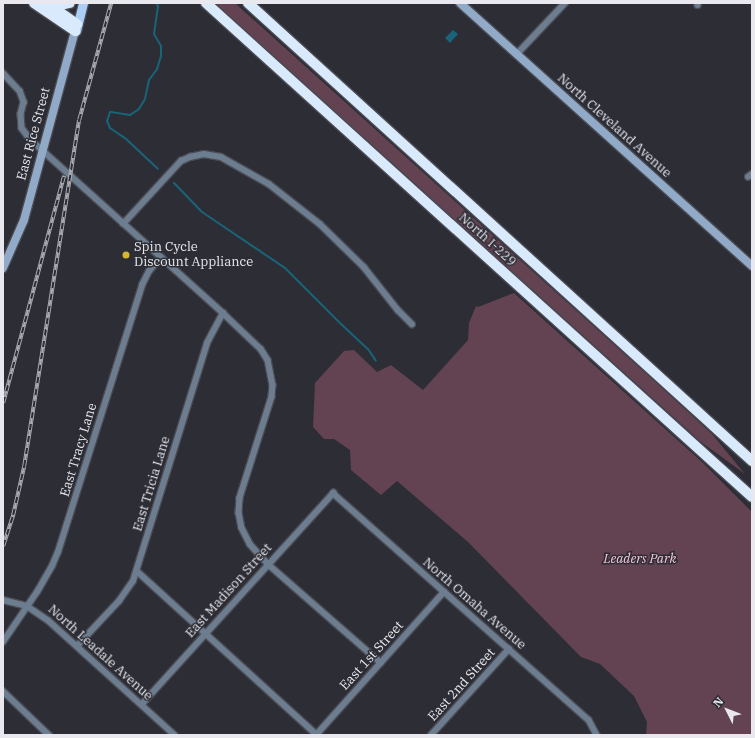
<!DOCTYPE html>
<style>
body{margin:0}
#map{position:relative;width:755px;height:738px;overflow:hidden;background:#2d2d36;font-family:"IBM Plex Serif",serif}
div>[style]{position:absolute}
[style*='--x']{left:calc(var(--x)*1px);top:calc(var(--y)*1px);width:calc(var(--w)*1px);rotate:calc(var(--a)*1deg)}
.green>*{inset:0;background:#634251}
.water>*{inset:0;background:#196478}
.stream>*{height:2px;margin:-1px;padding:0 1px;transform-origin:1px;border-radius:1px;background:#196478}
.roads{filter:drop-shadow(1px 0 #4b4b53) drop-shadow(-1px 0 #4b4b53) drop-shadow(0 1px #4b4b53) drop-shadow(0 -1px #4b4b53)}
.street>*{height:5.5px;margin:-2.75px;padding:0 2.75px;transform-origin:2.75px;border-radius:2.75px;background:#6d7d90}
.secondary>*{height:8px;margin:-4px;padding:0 4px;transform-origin:4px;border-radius:4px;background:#91aac8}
.primary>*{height:9px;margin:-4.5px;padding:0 4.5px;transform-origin:4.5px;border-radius:4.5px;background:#accdf4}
.highway>*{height:10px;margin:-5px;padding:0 5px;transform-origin:5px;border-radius:5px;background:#daeafd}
.rail>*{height:3.5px;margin-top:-1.75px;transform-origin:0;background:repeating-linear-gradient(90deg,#2d2d36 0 6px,#aaaab1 0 12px);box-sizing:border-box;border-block:1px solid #aaaab1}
.dots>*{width:11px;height:11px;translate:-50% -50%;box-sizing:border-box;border:2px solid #2d2d36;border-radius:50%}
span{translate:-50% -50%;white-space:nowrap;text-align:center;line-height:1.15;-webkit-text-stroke:3px #2d2d36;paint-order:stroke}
.street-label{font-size:13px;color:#e8e8ee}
.poi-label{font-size:13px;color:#e8e8ee}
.left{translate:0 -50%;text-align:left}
.park-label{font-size:13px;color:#f9c7dc;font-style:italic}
.frame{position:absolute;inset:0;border:4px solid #e8e8ee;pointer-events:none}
.north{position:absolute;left:707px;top:690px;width:40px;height:40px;-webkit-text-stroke:3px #2d2d36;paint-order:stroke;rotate:312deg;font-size:11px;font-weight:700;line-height:16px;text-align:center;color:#e8e8ee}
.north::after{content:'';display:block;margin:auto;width:14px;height:18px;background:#e8e8ee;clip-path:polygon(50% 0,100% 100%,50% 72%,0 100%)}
</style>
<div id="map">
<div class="green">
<i style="clip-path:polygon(215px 3px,235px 3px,650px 377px,712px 434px,745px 474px,701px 442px)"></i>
<i style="clip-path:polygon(514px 293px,703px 463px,752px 512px,752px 735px,646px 735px,647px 722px,634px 696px,600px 664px,581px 657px,468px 542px,397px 481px,381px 495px,351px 470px,350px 450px,334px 439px,324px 439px,313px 427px,315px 383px,344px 351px,354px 350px,377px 372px,391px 365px,423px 390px,468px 340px,469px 323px,476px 306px,478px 307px)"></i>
</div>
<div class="water">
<i style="clip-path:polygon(453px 30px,458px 34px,450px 43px,445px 38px)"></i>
</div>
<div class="stream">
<i style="--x:156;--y:3;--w:4;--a:56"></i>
<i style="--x:158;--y:6;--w:28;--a:98"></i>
<i style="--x:154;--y:34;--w:14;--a:60"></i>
<i style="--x:161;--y:46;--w:10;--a:90"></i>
<i style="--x:161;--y:56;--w:14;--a:107"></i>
<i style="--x:157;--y:69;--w:14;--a:126"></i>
<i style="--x:149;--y:80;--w:19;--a:102"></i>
<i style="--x:145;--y:99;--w:12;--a:121"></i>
<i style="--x:139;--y:109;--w:11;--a:146"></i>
<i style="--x:130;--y:115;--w:20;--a:-171"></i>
<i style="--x:110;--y:112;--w:9;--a:108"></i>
<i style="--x:107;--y:121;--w:8;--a:67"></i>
<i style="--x:110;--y:128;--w:18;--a:34"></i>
<i style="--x:125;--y:138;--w:45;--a:43.2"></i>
<i style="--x:174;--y:183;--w:40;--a:46"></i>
<i style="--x:202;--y:212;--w:100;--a:34"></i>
<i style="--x:285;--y:268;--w:79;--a:45"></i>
<i style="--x:341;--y:324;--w:37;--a:43"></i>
<i style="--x:368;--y:349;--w:14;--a:56"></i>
</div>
<div class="roads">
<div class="street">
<i style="--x:698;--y:3;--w:2;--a:90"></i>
<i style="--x:517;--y:54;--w:70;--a:-46.7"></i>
<i style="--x:3;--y:73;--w:25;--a:47"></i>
<i style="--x:20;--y:91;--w:12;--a:70"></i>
<i style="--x:24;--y:102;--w:12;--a:104"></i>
<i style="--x:21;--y:114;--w:14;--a:86"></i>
<i style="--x:22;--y:128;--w:14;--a:54"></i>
<i style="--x:30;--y:139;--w:260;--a:42"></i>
<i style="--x:223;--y:313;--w:52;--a:43.5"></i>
<i style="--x:261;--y:349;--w:13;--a:58"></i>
<i style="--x:268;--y:360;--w:25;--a:79"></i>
<i style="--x:273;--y:385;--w:12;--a:95"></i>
<i style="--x:272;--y:397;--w:106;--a:107.6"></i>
<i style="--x:240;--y:498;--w:15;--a:94"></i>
<i style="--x:239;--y:513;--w:15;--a:79"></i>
<i style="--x:242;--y:528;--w:18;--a:63"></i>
<i style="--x:250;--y:544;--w:27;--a:48"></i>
<i style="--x:268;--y:564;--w:150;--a:41.2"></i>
<i style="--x:748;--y:177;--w:5;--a:-37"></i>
<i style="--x:123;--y:224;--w:86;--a:-47.4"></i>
<i style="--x:181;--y:161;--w:10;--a:-24"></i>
<i style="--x:190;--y:157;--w:14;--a:-12"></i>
<i style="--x:204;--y:154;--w:17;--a:10"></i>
<i style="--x:221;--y:157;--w:55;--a:29.4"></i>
<i style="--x:269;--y:184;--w:65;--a:38.1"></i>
<i style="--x:320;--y:224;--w:62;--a:44.3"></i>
<i style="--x:364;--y:267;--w:55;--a:51.7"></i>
<i style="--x:398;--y:310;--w:20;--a:45"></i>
<i style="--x:137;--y:571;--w:244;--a:42.3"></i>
<i style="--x:3;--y:600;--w:25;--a:14"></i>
<i style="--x:27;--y:606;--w:25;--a:34"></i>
<i style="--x:48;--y:620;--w:171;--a:42.2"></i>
<i style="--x:3;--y:642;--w:60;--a:-55.8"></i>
<i style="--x:37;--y:592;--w:30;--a:-60"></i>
<i style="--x:52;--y:566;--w:15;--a:-67"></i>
<i style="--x:58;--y:552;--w:280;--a:-72.5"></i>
<i style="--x:142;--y:285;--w:16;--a:-63"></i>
<i style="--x:149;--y:271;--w:18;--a:-49"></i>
<i style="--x:77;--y:646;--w:62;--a:-47"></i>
<i style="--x:119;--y:601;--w:24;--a:-55"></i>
<i style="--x:133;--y:581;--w:249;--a:-72.7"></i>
<i style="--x:207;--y:343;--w:34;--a:-62"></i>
<i style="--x:3;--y:691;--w:64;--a:43.7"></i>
<i style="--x:142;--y:704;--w:285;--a:-47.8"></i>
<i style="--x:333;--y:493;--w:342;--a:41.6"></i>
<i style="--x:589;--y:720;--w:17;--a:62"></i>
<i style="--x:316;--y:735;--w:192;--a:-48.2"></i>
<i style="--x:431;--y:735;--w:116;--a:-47.8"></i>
</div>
<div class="secondary">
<i style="--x:460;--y:3;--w:393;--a:42"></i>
<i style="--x:3;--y:268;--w:52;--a:-66.4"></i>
<i style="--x:24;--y:220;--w:196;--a:-74.9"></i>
</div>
<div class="primary">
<i style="--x:76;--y:31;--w:29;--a:-76"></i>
</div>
<div class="highway">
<i style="--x:34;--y:3;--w:50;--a:34.3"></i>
<i style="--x:47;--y:3;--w:37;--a:35"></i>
<i style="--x:53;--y:3;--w:8;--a:14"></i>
<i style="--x:61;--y:5;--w:9;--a:-13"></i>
<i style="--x:206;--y:3;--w:736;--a:42.14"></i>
<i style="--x:248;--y:3;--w:681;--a:42.26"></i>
</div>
</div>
<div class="rail">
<i style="--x:3;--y:403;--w:235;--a:-75"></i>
<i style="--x:3;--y:546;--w:33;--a:-72"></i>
<i style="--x:13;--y:515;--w:50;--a:-77.3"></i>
<i style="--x:24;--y:466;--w:350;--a:-81"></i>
<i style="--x:79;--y:120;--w:121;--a:-74.7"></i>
</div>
<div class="dots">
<i style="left:126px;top:255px;background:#dcb233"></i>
</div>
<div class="street-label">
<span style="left:614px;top:126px;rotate:42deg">North Cleveland Avenue</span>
<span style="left:34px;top:134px;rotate:-75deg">East Rice Street</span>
<span style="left:487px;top:240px;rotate:42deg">North I-229</span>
<span style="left:79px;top:450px;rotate:-73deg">East Tracy Lane</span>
<span style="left:152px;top:484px;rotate:-73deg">East Tricia Lane</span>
<span style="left:229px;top:591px;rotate:-48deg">East Madison Street</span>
<span style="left:474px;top:604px;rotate:41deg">North Omaha Avenue</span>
<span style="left:100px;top:653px;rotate:42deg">North Leadale Avenue</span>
<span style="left:372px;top:656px;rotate:-48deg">East 1st Street</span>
<span style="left:462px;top:685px;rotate:-48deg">East 2nd Street</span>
</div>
<div class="poi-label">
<span class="left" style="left:134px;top:255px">Spin Cycle<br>Discount Appliance</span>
</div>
<div class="park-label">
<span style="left:640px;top:559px">Leaders Park</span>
</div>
<div class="frame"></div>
<div class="north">N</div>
</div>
